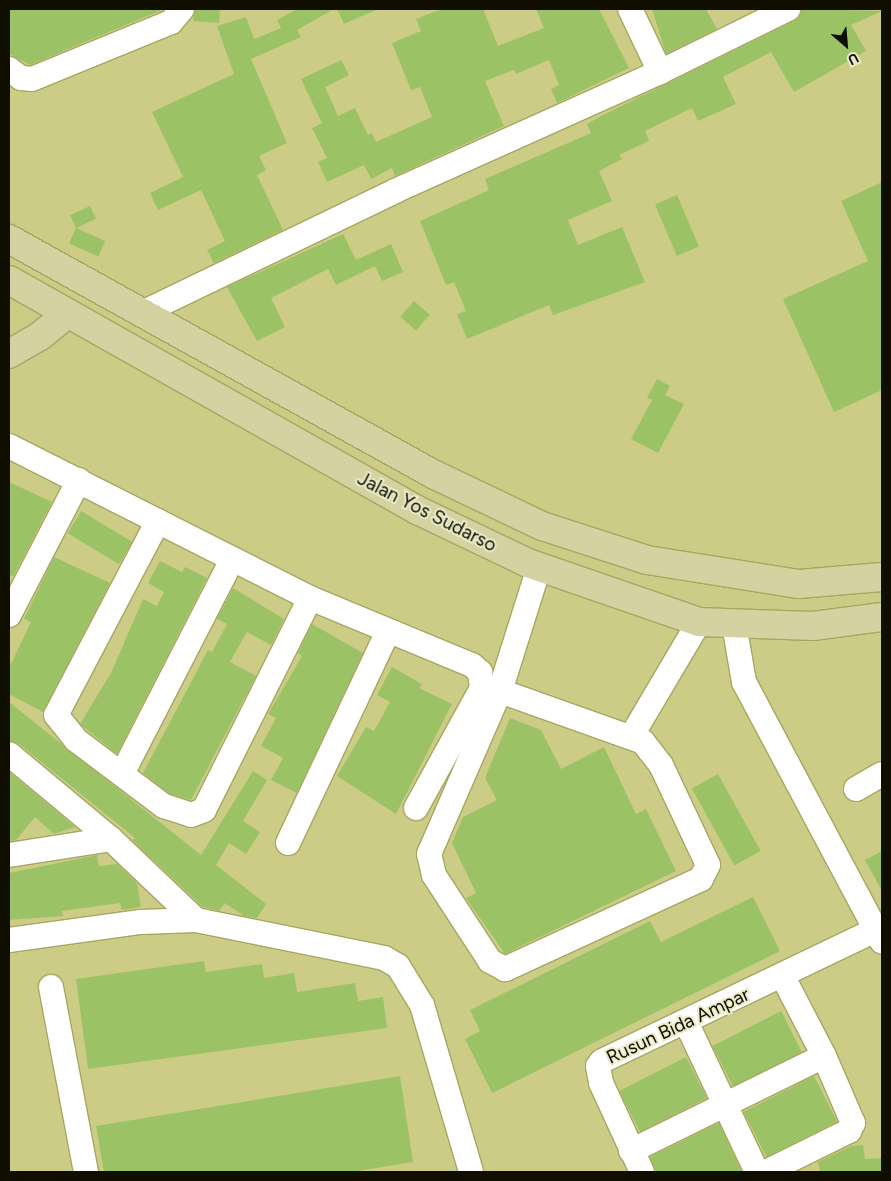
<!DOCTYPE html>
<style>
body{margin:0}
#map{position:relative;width:891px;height:1181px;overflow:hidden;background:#cdcc86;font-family:Figtree,sans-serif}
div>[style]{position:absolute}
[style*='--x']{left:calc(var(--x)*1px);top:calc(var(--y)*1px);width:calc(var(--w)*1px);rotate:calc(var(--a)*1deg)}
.building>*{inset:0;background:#9bc366;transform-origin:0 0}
.roads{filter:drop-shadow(1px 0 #a7a661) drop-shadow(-1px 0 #a7a661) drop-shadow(0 1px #a7a661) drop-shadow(0 -1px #a7a661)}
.minor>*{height:24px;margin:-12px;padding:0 12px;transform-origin:12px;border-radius:12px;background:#fff}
.major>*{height:28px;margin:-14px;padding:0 14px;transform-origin:14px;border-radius:14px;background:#d3d2a0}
span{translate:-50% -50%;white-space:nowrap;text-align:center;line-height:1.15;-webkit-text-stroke:4px #eaebc8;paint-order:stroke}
.street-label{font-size:19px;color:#0f0e00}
.frame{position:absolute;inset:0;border:10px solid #0f0e00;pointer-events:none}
.north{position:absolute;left:821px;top:20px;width:50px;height:50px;-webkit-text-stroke:4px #eaebc8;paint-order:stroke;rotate:153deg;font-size:14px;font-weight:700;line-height:20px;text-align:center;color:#0f0e00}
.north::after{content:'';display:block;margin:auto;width:18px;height:22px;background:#0f0e00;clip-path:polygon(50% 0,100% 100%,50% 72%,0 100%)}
</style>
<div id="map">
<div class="building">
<i style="clip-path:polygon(9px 9px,164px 9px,30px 65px,9px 54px)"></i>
<i style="clip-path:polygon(195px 9px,220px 9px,219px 23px,193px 21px)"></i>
<i style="clip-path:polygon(297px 9px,334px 9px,297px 30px,301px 37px,251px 59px,287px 143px,259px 156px,266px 170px,257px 175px,283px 230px,214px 263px,207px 250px,225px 241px,201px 190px,158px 210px,150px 193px,183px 177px,152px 112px,234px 74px,217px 26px,246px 17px,254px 39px,281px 28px,277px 20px)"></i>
<i style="clip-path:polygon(337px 9px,378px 9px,344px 24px)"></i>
<i style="clip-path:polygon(441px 9px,483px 9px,498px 46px,544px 28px,536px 9px,599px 9px,629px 68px,557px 103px,551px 89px,559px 85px,549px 60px,516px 74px,514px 70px,485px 81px,504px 126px,395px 176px,392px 168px,371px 179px,364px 165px,327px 182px,318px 162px,327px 158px,312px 128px,322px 123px,301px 79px,341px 60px,349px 75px,325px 87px,338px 116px,355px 108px,368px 135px,372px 133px,376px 142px,432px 117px,420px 87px,411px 90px,392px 43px,421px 31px,416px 19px)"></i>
<i style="clip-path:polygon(652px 9px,706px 9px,717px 29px,666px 54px)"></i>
<i style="clip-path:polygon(802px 9px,882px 11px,851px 25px,866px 51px,794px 92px,771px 52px,723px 77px,736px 104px,698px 121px,692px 108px,645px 131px,649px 141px,619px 155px,622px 159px,599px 171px,612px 201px,568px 220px,578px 245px,622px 227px,645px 282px,553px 315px,549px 305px,467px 339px,457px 314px,466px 311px,454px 282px,446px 285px,420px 221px,489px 190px,485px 179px,591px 133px,587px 124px,603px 115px,794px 21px)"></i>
<i style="clip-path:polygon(882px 182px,882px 390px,834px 412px,783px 299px,868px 261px,841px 201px)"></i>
<i style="left:677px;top:195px;width:56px;height:24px;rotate:67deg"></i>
<i style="left:90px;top:206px;width:14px;height:22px;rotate:65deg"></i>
<i style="left:76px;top:228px;width:32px;height:17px;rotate:24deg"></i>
<i style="clip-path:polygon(343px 234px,356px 260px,391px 244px,403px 272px,382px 281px,375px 266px,336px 285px,328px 269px,271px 298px,285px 327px,257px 341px,227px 287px)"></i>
<i style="left:414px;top:301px;width:21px;height:21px;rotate:41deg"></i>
<i style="clip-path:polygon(657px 379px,670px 386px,665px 395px,684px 404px,658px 453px,631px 439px,652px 400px,647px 398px)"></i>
<i style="clip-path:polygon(9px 482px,52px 502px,13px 577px,9px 574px)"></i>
<i style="left:81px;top:511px;width:60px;height:26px;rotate:31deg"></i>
<i style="clip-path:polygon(54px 557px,110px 583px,43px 712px,9px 694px,9px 668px,31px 622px,24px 619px)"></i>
<i style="clip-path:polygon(160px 561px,182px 572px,185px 567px,207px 578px,117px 754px,80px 724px,111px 673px,143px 599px,157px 606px,164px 592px,148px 583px)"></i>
<i style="clip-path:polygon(233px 588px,284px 619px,271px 645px,247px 632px,230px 662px,256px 676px,191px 800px,170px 794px,143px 773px,208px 650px,212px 652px,227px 624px,217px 619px)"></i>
<i style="clip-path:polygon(312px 624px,363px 653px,297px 793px,271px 780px,283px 758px,261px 746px,276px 718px,268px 714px,302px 656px,298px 653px)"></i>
<i style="clip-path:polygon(392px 667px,422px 684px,419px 688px,452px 704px,396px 814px,337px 776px,366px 727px,374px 731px,390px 702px,377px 695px)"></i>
<i style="clip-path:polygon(9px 702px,201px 855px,253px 771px,267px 780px,243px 821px,260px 832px,246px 854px,229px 843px,216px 865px,266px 904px,257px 918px,244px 916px,225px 903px,219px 911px,203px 907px,132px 840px,135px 838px,18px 743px,9px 741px)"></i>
<i style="clip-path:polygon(510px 718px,541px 730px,561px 769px,604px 747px,636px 814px,646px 809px,676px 871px,505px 954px,466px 898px,476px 893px,452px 843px,463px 817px,497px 800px,485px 778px)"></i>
<i style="clip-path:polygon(9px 772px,75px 827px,54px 834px,35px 817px,16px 840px,9px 841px)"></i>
<i style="left:718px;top:774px;width:88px;height:30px;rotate:61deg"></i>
<i style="clip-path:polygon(882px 851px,882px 891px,865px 860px)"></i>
<i style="clip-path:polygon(97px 855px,99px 866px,117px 864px,137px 883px,141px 907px,122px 910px,120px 903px,62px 911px,63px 916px,9px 920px,9px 873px)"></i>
<i style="clip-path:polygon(753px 897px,780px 951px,492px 1093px,465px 1039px,480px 1031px,470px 1010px,650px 921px,661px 942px)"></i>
<i style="clip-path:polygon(204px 961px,206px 972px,262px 964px,264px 978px,294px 973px,297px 992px,355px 983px,358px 1001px,383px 997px,387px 1028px,88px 1069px,76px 979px)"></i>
<i style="left:781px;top:1011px;width:46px;height:77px;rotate:63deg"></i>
<i style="left:686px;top:1057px;width:46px;height:75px;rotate:63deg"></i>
<i style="clip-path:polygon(400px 1076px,413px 1162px,352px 1172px,104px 1172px,96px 1126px)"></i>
<i style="left:814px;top:1076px;width:51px;height:79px;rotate:63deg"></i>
<i style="clip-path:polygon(719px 1123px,742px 1172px,656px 1172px,650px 1157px)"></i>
<i style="clip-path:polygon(863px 1145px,865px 1159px,882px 1158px,882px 1172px,820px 1172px,818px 1162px,851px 1146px)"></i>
</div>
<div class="roads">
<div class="minor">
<i style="--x:630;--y:9;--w:70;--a:64.5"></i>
<i style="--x:9;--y:69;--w:15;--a:37"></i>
<i style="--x:21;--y:78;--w:11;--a:5"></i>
<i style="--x:32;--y:79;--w:150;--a:-22.3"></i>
<i style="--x:171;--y:22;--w:17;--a:-50"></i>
<i style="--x:142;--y:313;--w:281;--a:-25.7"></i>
<i style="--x:395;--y:191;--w:290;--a:-24.2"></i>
<i style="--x:660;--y:72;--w:143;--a:-26.2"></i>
<i style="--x:9;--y:446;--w:337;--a:26.8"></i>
<i style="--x:310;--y:598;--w:175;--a:22.5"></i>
<i style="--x:472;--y:665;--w:11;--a:41"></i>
<i style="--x:480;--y:672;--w:16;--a:83"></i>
<i style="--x:482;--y:688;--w:137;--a:118.8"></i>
<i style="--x:158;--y:521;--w:219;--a:117.7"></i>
<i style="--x:56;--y:715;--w:32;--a:51"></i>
<i style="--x:76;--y:740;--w:110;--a:36.9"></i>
<i style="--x:164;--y:806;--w:28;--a:18"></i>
<i style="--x:191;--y:815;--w:14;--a:-21"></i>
<i style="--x:204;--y:810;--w:237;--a:-63.4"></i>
<i style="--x:9;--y:615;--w:152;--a:-62.6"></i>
<i style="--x:734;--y:624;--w:59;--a:80.2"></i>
<i style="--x:744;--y:682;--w:294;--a:62"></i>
<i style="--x:500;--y:691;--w:152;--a:19.6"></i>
<i style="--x:643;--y:742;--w:29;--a:52"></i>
<i style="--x:661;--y:765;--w:110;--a:64.8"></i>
<i style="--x:708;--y:865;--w:16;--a:117"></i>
<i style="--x:701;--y:879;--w:216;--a:155.3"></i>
<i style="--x:505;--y:969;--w:17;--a:-152"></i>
<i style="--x:490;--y:961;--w:103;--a:-123.1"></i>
<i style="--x:434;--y:875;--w:22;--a:-103"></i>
<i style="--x:429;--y:854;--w:178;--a:-66.5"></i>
<i style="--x:500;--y:691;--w:130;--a:-72.5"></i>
<i style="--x:631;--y:737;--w:134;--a:-59.4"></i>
<i style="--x:9;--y:754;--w:133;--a:39.8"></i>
<i style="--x:123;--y:772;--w:238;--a:-62.8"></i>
<i style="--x:856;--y:789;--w:30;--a:-30"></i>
<i style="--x:288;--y:843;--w:234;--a:-64.7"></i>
<i style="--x:9;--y:855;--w:103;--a:-8.9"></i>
<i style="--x:111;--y:839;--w:117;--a:43.6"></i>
<i style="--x:9;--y:940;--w:133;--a:-7.8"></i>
<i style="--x:141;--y:922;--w:55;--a:-2.1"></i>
<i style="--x:196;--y:920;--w:192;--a:11.4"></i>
<i style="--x:384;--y:958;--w:16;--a:30"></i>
<i style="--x:398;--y:966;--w:46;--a:58.4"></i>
<i style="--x:422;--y:1005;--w:174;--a:73.6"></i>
<i style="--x:51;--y:987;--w:188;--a:79.3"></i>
<i style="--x:686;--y:1022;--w:166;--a:64.7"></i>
<i style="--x:631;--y:1151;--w:215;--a:-26.2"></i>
<i style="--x:642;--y:1172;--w:98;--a:-114.7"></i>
<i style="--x:601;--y:1083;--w:17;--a:-100"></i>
<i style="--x:598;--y:1066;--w:6;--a:-51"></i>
<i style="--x:602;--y:1061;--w:304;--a:-25.6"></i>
<i style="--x:766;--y:1172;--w:93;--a:-26.3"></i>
<i style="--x:849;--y:1131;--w:9;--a:-63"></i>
<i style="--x:853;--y:1123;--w:73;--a:-113.4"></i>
<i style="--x:824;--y:1056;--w:89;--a:-117.4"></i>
</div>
<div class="major">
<i style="--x:9;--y:239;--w:485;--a:29"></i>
<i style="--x:433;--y:474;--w:121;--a:25.5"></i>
<i style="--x:542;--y:526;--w:110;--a:17.9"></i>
<i style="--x:647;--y:560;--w:154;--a:9"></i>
<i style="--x:799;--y:584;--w:83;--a:-4.8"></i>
<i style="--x:9;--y:280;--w:471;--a:29.4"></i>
<i style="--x:419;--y:511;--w:121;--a:25.5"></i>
<i style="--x:528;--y:563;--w:181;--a:19"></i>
<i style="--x:699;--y:622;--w:114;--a:2"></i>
<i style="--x:813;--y:626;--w:70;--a:-7.4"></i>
<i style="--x:9;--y:354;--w:36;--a:-30"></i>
<i style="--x:40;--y:336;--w:36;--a:-39"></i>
</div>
</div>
<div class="street-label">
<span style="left:427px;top:512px;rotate:27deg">Jalan Yos Sudarso</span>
<span style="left:678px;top:1026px;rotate:-25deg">Rusun Bida Ampar</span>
</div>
<div class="frame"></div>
<div class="north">U</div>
</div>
